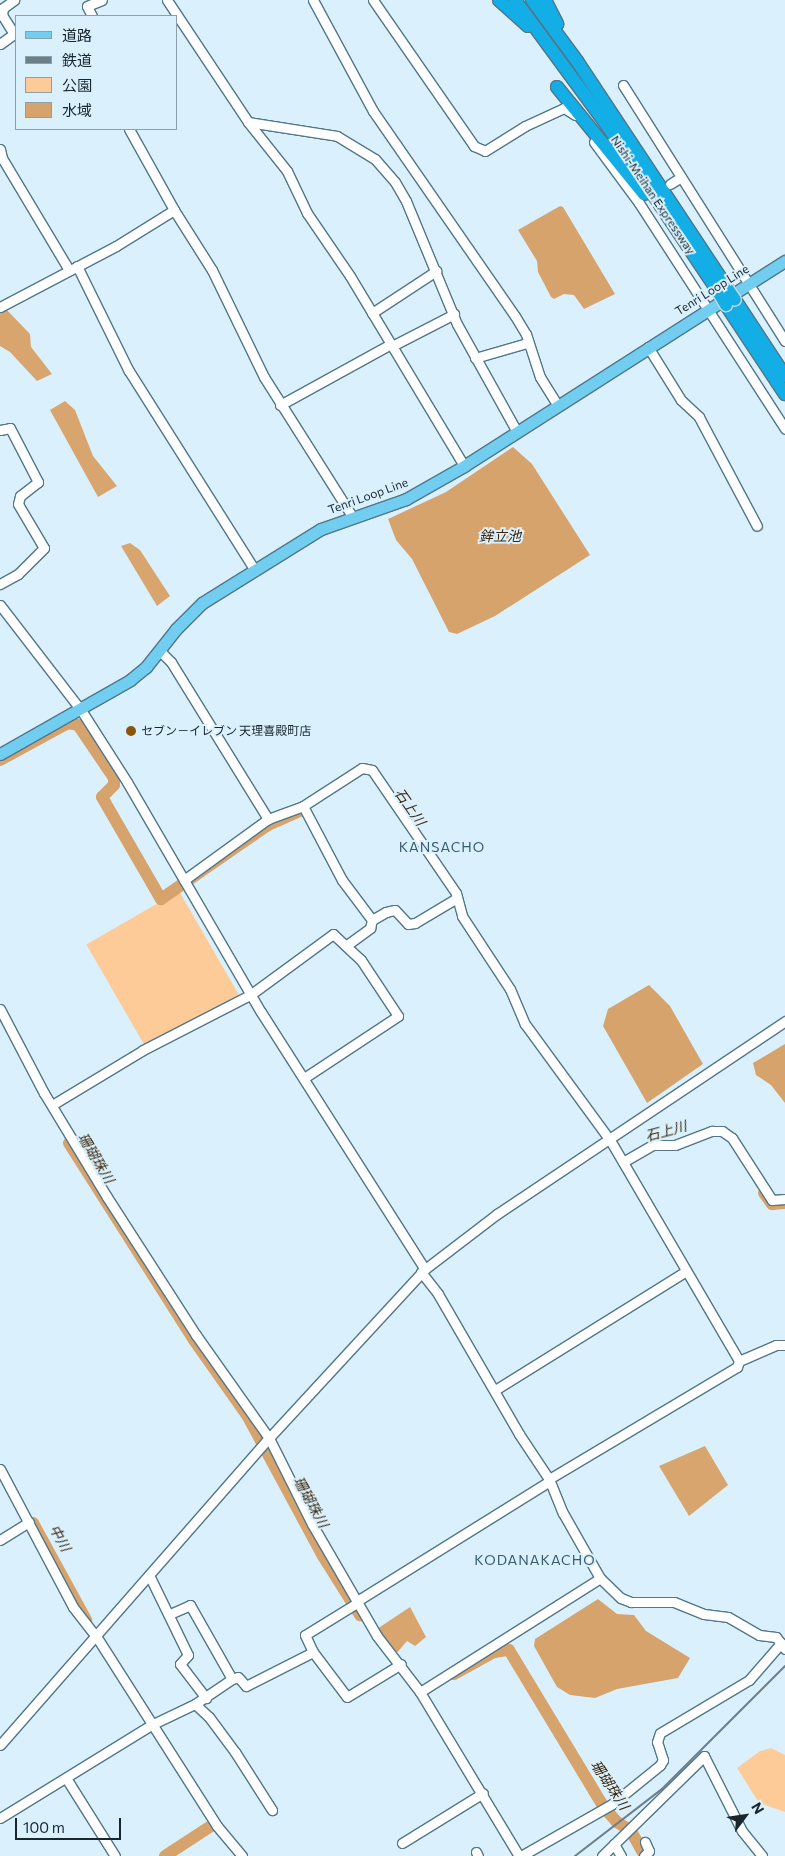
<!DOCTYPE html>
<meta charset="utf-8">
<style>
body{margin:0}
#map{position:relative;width:785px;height:1856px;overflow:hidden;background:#daf1fd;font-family:Commissioner,"Noto Sans JP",sans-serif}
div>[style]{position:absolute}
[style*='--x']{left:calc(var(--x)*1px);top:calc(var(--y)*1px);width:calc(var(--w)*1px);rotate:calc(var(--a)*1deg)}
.green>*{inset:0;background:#fdcb98;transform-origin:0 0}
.forest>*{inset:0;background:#d9a56e}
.water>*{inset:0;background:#d7a36c}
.river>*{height:12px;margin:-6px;padding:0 6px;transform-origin:6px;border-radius:6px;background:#d7a36c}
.roads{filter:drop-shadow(1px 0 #537688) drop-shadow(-1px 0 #537688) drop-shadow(0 1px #537688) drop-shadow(0 -1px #537688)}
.minor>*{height:9px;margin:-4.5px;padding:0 4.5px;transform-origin:4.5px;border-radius:4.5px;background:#fff}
.major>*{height:11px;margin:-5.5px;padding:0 5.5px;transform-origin:5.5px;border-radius:5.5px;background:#72cef1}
.highway>*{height:12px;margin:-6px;padding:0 6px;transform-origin:6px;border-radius:6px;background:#14aee7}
.rail>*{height:2px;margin:-1px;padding:0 1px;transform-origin:1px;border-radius:1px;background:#6d7f88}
.bridges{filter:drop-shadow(1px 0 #d1d4d5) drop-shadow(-1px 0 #d1d4d5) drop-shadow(0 1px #d1d4d5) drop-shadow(0 -1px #d1d4d5)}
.highway-bridge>*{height:12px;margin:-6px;padding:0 6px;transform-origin:6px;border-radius:6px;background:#14aee7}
.dots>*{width:14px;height:14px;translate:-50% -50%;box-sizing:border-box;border:2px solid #daf1fd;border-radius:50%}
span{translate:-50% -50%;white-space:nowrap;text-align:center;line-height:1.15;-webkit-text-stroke:4px #daf1fd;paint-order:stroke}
.street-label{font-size:12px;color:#18262e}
.poi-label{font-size:12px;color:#18262e}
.left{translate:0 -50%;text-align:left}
.water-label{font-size:14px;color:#3a250c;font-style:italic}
.neighbourhood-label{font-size:14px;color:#3a5d6e;letter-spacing:1px}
.legend{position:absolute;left:15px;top:15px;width:162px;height:115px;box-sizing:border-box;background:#daf1fd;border:1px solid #8ca0aa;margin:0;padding:6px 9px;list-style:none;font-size:15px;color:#18262e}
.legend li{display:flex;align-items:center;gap:10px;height:25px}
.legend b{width:25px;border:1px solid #8ca0aa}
.north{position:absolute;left:720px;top:1791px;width:50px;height:50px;-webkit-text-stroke:4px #daf1fd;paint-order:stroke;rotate:59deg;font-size:14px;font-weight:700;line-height:20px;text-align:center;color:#18262e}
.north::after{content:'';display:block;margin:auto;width:18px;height:22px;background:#18262e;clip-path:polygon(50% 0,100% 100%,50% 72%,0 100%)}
.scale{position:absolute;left:15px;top:1818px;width:106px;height:22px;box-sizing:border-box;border:2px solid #18262e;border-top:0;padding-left:6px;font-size:15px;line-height:18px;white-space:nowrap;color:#18262e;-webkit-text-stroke:4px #daf1fd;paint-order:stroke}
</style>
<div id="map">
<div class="green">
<i style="left:179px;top:891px;width:122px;height:107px;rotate:60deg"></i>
<i style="clip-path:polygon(771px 1748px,785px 1755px,785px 1812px,759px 1803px,737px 1768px,760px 1751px)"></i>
</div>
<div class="forest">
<i style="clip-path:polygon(3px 306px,30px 334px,31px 347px,52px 374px,37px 381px,10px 352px,0 346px,0 307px)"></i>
<i style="clip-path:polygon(65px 401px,75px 410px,93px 456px,117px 486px,98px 497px,50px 410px)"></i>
<i style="clip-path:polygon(130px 543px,140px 550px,170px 596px,157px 606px,121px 546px)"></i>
<i style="clip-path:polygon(705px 1446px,728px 1485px,689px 1516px,659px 1466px)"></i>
<i style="clip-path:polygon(410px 1607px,426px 1637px,415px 1646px,407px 1641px,396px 1654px,377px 1629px)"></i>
</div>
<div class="water">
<i style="clip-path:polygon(560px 206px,563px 207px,615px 294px,584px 309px,574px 295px,564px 294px,554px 299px,551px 297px,538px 272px,537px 261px,518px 230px)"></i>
<i style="clip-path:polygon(513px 447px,532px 464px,590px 555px,495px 616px,457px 634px,449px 632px,412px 559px,396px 540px,388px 519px,446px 492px)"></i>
<i style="clip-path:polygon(649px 985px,670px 1006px,703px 1064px,647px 1103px,603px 1026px,608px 1009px)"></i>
<i style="clip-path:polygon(785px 1044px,785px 1103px,771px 1085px,756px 1075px,753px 1063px)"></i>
<i style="clip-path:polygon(598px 1599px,617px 1614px,634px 1615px,646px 1631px,690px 1658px,678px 1678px,617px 1689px,595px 1698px,570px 1695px,557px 1687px,534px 1646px,535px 1639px)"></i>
</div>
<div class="river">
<i style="--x:0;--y:760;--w:77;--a:-28.6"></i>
<i style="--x:68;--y:723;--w:10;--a:11"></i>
<i style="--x:78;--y:725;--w:64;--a:55.8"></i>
<i style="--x:114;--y:778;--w:7;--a:90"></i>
<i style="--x:114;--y:785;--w:17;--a:135"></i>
<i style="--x:102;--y:797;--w:118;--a:60"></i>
<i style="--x:161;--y:899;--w:130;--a:-34.7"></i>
<i style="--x:268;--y:825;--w:34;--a:-24"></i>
<i style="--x:69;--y:1143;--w:233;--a:57.6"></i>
<i style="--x:194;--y:1340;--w:92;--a:54.8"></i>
<i style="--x:247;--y:1415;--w:160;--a:61.7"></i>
<i style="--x:323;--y:1556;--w:70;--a:57.9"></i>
<i style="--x:764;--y:1193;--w:14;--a:54"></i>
<i style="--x:772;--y:1204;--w:13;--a:-4"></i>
<i style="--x:33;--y:1523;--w:111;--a:61.3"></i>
<i style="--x:454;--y:1674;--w:46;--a:-28.8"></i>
<i style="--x:494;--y:1652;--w:15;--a:-8"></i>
<i style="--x:509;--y:1650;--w:182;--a:58.9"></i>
<i style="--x:603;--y:1806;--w:21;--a:49"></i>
<i style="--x:617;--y:1822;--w:17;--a:33"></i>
<i style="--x:631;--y:1831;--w:29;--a:61"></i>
<i style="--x:165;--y:1856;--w:59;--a:-33.1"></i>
</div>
<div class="roads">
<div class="minor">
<i style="--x:167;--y:0;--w:146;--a:56.4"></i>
<i style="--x:248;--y:122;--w:63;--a:51.5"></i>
<i style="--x:287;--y:171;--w:47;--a:64.5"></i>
<i style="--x:307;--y:213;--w:76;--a:55.7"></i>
<i style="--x:350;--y:276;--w:222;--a:59"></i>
<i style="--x:313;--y:0;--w:126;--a:61.6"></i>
<i style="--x:373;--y:111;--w:249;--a:55.3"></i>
<i style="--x:515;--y:316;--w:21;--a:59"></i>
<i style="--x:526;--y:334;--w:45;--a:72"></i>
<i style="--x:540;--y:377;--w:32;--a:58"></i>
<i style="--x:373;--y:0;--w:178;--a:55.3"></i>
<i style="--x:474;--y:146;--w:12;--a:24"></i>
<i style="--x:485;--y:151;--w:47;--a:-32"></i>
<i style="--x:525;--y:126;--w:43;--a:-24.8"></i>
<i style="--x:564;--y:108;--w:13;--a:32"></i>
<i style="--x:92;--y:16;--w:11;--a:-117"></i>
<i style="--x:87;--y:6;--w:16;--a:-22"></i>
<i style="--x:0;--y:44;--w:17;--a:-36"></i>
<i style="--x:14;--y:34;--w:22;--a:-122"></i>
<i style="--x:2;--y:15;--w:7;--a:-82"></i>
<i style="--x:3;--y:8;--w:14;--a:-36"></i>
<i style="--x:623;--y:85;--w:303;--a:57.7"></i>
<i style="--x:248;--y:122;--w:90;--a:8.9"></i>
<i style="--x:337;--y:136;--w:44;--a:31.2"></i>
<i style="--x:375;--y:159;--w:30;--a:49"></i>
<i style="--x:395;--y:182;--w:22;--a:60"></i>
<i style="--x:406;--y:201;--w:133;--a:67.5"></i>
<i style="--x:457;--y:324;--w:121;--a:60.9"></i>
<i style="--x:129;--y:129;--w:93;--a:60.9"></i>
<i style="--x:174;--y:210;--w:71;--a:57.7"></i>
<i style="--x:212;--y:270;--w:119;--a:64.1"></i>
<i style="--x:264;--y:377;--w:165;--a:57.7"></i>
<i style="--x:594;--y:142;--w:76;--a:53.6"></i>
<i style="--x:639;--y:203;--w:269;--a:57.1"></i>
<i style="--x:0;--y:149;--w:9;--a:77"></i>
<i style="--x:2;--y:158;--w:131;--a:59.1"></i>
<i style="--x:670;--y:184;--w:13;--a:-32"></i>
<i style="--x:77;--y:266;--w:117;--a:63.7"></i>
<i style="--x:129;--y:371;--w:236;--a:57.7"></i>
<i style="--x:0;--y:307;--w:131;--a:-27.7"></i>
<i style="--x:116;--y:246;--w:68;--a:-31.8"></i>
<i style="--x:372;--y:313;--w:77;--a:-33.3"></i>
<i style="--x:392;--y:346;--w:70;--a:-27.3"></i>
<i style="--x:648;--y:347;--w:62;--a:58.1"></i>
<i style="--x:681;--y:400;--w:25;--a:43"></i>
<i style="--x:699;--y:417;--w:123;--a:62"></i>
<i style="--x:475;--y:358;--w:54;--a:-16.1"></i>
<i style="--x:280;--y:405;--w:127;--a:-28.8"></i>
<i style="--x:0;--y:430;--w:10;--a:-11"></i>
<i style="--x:10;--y:428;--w:61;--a:62.6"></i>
<i style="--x:38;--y:482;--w:23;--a:142"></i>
<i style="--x:20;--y:496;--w:8;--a:104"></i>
<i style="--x:18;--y:504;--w:51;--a:59.4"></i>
<i style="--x:44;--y:548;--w:37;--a:135"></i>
<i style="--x:18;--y:574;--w:21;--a:151"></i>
<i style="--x:0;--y:605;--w:133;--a:52.4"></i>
<i style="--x:81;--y:710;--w:85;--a:57.4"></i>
<i style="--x:127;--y:782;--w:266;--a:59.8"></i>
<i style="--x:261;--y:1012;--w:305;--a:57.5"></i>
<i style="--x:160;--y:651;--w:16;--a:45"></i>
<i style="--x:171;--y:662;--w:185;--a:58.3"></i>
<i style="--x:303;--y:806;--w:84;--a:62.2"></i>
<i style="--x:342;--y:880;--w:50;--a:53.1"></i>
<i style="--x:184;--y:880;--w:104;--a:-36"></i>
<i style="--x:268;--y:819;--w:37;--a:-20"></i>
<i style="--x:303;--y:806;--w:70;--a:-32.8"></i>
<i style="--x:362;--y:768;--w:10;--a:11"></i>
<i style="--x:372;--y:770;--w:149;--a:55.7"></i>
<i style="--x:456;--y:893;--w:24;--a:75"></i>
<i style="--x:462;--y:916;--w:87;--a:56.7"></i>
<i style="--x:510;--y:989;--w:38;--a:67"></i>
<i style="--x:525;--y:1024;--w:144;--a:53.8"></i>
<i style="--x:610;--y:1140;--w:256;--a:59.7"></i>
<i style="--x:347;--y:945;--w:29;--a:-36"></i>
<i style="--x:370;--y:928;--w:8;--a:-76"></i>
<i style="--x:372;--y:920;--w:16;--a:-30"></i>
<i style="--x:386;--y:912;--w:9;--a:-13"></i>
<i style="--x:395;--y:910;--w:19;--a:47"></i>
<i style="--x:408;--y:924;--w:7;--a:-8"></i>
<i style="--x:415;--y:923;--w:49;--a:-30.8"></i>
<i style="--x:0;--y:1009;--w:95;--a:62.4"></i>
<i style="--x:44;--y:1093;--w:122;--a:58.8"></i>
<i style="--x:107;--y:1197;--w:164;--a:57.2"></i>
<i style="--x:196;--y:1335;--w:126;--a:54.7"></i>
<i style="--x:269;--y:1438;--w:96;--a:63.4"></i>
<i style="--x:312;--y:1524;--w:129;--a:59.9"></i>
<i style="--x:377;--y:1636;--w:71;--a:52.5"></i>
<i style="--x:420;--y:1692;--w:192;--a:58.9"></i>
<i style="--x:52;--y:1105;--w:106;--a:-31.1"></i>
<i style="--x:143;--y:1050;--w:120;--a:-27.2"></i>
<i style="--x:250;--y:995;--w:103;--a:-36.3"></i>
<i style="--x:333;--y:934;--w:38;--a:43"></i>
<i style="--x:361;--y:960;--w:67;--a:56.5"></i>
<i style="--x:398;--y:1016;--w:113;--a:146.6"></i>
<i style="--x:623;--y:1162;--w:34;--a:-30"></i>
<i style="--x:653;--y:1145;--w:22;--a:0"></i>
<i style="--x:675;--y:1145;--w:40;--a:-21"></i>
<i style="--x:712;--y:1131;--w:10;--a:0"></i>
<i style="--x:722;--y:1131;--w:12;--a:35"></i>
<i style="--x:732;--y:1138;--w:74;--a:57.2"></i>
<i style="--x:772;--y:1200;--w:13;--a:-4"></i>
<i style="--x:421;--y:1272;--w:28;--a:52"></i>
<i style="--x:438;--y:1294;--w:162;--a:59.9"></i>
<i style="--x:519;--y:1434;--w:54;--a:56.3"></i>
<i style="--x:549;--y:1479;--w:37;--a:68"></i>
<i style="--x:563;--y:1513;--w:75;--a:60.4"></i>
<i style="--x:600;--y:1578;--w:29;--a:44"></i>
<i style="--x:621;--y:1598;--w:11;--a:22"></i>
<i style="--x:631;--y:1602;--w:43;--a:0"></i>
<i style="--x:674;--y:1602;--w:32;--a:22"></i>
<i style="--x:704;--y:1614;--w:24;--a:7"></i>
<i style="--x:728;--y:1617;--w:36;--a:30"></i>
<i style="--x:759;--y:1635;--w:17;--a:7"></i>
<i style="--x:776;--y:1637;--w:15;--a:53"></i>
<i style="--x:495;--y:1390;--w:225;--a:-31.9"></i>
<i style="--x:0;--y:1469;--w:156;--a:62.1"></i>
<i style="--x:73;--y:1607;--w:37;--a:52"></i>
<i style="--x:96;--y:1636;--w:225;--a:57.5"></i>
<i style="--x:217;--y:1826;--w:39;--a:50"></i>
<i style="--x:549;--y:1479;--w:219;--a:-30.8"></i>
<i style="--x:737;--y:1367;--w:6;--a:-72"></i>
<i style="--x:739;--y:1361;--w:40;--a:-23.4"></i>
<i style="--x:776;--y:1345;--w:9;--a:0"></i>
<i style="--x:0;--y:1540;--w:34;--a:-32"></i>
<i style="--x:149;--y:1575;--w:89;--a:64"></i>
<i style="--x:188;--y:1655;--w:12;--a:132"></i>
<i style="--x:180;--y:1664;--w:43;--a:52.6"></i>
<i style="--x:357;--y:1601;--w:227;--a:-31.9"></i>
<i style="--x:357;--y:1603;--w:61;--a:148.4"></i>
<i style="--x:305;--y:1635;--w:19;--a:65"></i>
<i style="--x:313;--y:1652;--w:56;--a:52.9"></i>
<i style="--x:347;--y:1697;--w:63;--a:-31.4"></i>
<i style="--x:170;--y:1614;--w:22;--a:-24"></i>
<i style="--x:190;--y:1605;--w:85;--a:60.4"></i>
<i style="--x:420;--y:1692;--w:213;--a:-32.3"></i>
<i style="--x:195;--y:1704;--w:19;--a:43"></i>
<i style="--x:209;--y:1717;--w:44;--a:53.4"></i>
<i style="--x:235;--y:1752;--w:69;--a:57.5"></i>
<i style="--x:0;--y:1745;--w:408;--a:-48.8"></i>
<i style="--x:269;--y:1438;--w:230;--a:-47.3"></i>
<i style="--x:425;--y:1269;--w:91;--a:-37.4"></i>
<i style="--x:497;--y:1214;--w:347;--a:-33.8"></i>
<i style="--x:66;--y:1778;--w:92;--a:57.9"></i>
<i style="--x:0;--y:1818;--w:180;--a:-31.6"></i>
<i style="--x:153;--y:1724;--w:47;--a:-25.5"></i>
<i style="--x:195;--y:1704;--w:45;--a:-34"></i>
<i style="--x:232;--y:1679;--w:6;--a:-18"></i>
<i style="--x:238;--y:1677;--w:12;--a:48"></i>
<i style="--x:246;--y:1686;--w:75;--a:-26.9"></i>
<i style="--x:402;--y:1843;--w:95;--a:-31.7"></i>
<i style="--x:614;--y:1844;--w:14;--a:60"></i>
<i style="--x:476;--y:1852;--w:4;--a:63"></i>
<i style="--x:521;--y:1856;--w:105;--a:-29.7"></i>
<i style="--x:612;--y:1804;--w:62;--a:-39.1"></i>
<i style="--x:660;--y:1765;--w:6;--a:-59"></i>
<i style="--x:663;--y:1760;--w:19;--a:-108"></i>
<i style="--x:657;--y:1742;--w:9;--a:-72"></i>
<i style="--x:660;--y:1733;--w:104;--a:-30.8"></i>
<i style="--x:749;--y:1680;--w:49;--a:-49.1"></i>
<i style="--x:602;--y:1856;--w:143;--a:-44.4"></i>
<i style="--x:704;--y:1756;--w:84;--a:63.1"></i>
<i style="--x:742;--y:1831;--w:32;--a:51"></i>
<i style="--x:644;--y:1856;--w:7;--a:-45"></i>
<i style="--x:649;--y:1851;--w:10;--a:-114"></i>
</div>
<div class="major">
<i style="--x:0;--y:754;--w:150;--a:-29.6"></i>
<i style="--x:130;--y:680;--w:21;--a:-39"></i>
<i style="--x:146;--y:667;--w:48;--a:-51.7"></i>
<i style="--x:176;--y:629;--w:37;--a:-45"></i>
<i style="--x:202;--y:603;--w:140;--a:-31.9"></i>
<i style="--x:321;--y:529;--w:90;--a:-19.4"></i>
<i style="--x:406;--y:499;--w:67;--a:-29.6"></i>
<i style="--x:464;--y:466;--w:381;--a:-32.6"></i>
</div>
<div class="highway">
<i style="--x:499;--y:0;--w:39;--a:42"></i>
<i style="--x:515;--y:0;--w:154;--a:53.7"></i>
<i style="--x:606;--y:124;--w:203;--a:56.2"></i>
<i style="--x:532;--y:0;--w:76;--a:53.6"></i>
<i style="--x:577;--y:61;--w:272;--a:56.5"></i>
<i style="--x:545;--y:0;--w:27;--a:63"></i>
<i style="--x:557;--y:87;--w:138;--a:50.9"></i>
<i style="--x:735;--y:300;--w:91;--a:56.7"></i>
<i style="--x:726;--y:305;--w:107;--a:56.5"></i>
</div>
</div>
<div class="rail">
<i style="--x:575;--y:1856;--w:110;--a:-37.6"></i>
<i style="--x:662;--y:1789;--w:174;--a:-45"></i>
</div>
<div class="bridges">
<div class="highway-bridge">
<i style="--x:727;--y:288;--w:14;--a:56"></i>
<i style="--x:719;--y:293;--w:14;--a:60"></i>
</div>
</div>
<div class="dots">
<i style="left:131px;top:731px;background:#8c5608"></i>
</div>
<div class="street-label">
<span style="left:653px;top:195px;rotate:56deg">Nishi-Meihan Expressway</span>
<span style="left:712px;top:290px;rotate:-32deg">Tenri Loop Line</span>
<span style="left:368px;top:496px;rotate:-20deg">Tenri Loop Line</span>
</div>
<div class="poi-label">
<span class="left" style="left:141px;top:731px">セブン－イレブン 天理喜殿町店</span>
</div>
<div class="water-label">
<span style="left:500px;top:536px">鉾立池</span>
<span style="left:410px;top:807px;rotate:55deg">石上川</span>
<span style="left:666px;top:1131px;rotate:-15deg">石上川</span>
<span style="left:96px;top:1158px;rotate:59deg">珊瑚珠川</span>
<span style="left:311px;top:1502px;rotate:61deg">珊瑚珠川</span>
<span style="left:60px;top:1538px;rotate:61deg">中川</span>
<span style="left:610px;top:1785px;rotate:56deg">珊瑚珠川</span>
</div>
<div class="neighbourhood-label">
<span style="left:442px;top:847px">KANSACHO</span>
<span style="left:535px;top:1560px">KODANAKACHO</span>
</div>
<ul class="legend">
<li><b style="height:6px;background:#72cef1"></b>道路</li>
<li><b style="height:6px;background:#6d7f88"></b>鉄道</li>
<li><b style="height:14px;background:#fdcb98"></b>公園</li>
<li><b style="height:14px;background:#d7a36c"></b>水域</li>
</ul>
<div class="north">N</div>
<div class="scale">100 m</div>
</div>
